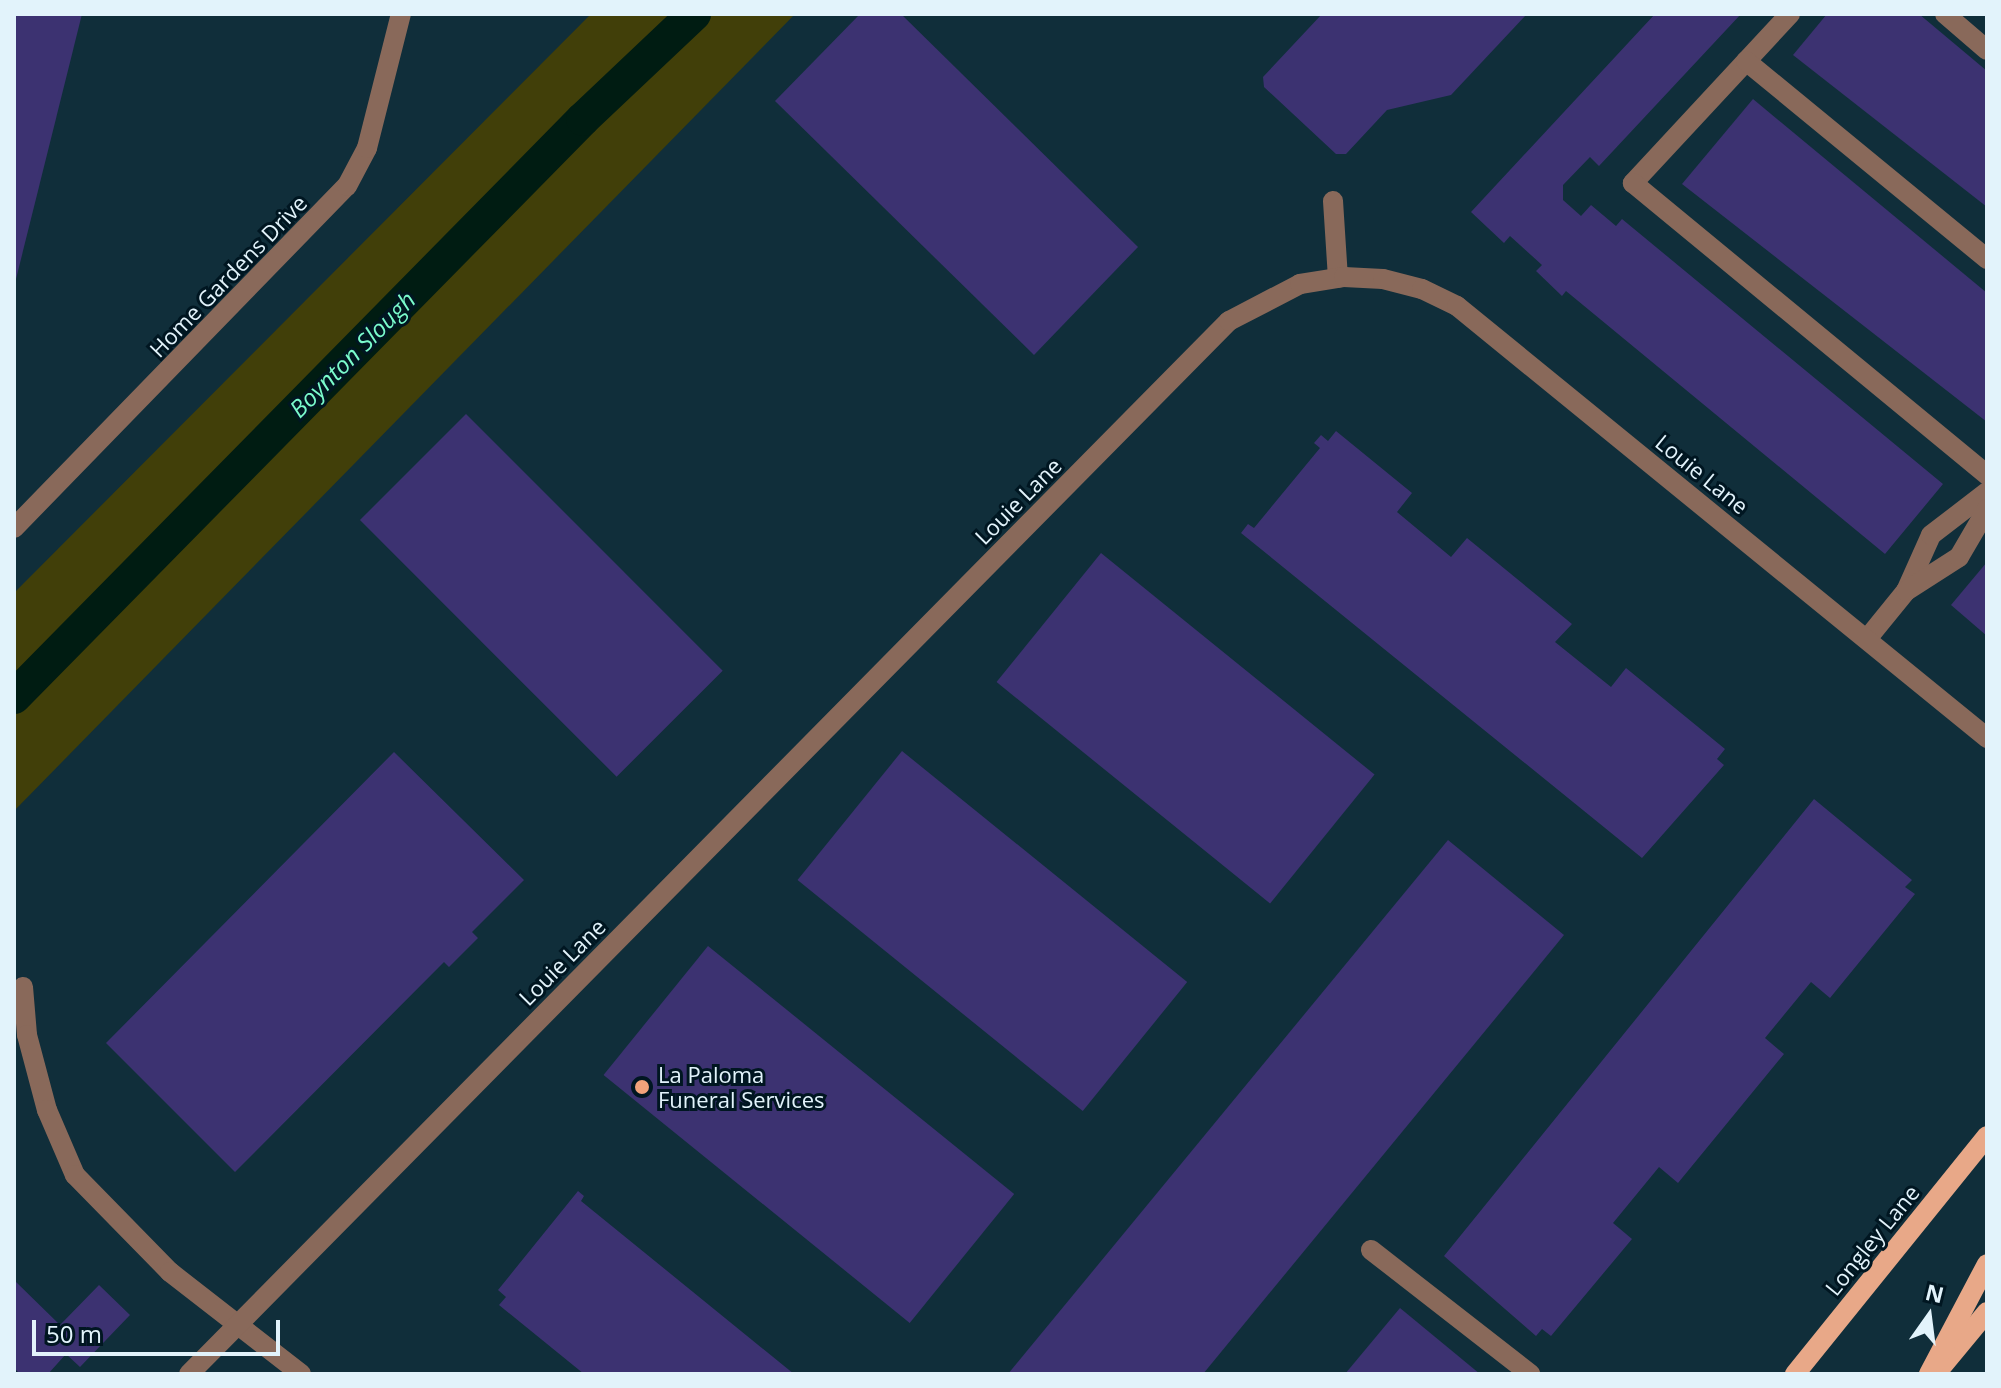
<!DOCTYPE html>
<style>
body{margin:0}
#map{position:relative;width:2001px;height:1388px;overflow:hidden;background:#102e3a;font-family:"Open Sans",sans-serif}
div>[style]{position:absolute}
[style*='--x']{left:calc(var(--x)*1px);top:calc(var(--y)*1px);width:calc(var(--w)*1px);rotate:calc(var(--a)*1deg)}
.green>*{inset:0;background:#413f09}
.canal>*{height:34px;margin:-17px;padding:0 17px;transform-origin:17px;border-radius:17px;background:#001c12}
.building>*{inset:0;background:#3c3271;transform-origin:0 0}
.minor>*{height:20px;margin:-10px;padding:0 10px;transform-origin:10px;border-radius:10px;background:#89695a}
.major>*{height:20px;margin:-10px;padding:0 10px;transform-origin:10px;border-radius:10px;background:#e8a888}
.dots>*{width:22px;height:22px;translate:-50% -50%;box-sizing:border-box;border:4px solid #001621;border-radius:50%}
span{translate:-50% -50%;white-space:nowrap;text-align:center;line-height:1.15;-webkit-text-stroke:6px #001621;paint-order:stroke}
.street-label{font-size:22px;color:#e2f3fb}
.poi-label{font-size:22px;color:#e2f3fb}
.left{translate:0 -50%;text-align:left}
.water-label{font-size:24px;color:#7afbcc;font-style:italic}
.frame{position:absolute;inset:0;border:16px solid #e2f3fb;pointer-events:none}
.north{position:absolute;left:1889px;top:1276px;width:80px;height:80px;-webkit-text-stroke:6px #001621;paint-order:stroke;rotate:14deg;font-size:22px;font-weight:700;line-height:32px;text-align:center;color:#e2f3fb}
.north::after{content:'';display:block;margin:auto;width:28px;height:36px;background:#e2f3fb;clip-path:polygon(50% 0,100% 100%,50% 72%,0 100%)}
.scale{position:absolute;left:32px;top:1320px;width:248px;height:36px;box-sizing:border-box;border:4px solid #e2f3fb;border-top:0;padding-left:10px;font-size:24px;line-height:28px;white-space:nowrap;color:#e2f3fb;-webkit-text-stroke:6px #001621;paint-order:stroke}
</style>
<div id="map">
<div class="green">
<i style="clip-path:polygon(591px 14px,795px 14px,14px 811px,14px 593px)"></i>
</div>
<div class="canal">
<i style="--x:14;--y:697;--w:811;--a:-45.45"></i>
<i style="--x:583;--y:119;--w:153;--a:-43.4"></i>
</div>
<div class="building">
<i style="clip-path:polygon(14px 14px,82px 14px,15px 283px,14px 283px)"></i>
<i style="clip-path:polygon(860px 14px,901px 14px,1138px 247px,1034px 355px,775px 101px)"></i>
<i style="clip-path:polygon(1322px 14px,1527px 14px,1451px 95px,1387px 110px,1346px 154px,1336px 154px,1264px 87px,1263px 77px)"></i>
<i style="clip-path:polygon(1655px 14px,1741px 14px,1599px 166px,1590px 157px,1563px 185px,1563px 200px,1581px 216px,1591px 205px,1616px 226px,1622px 219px,1943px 484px,1885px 554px,1566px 291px,1562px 296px,1536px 271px,1542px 265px,1510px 236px,1504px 243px,1471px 212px)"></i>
<i style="clip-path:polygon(1827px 14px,1919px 14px,1987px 71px,1987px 207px,1793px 55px)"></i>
<i style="clip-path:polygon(1753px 99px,1987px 293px,1987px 422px,1682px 184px)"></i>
<i style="left:466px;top:414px;width:363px;height:150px;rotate:45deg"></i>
<i style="clip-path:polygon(1336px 431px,1412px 493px,1397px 512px,1451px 557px,1467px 538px,1572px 624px,1555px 642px,1611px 687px,1626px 668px,1725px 749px,1717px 759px,1724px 765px,1642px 858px,1241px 533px,1248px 524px,1254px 528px,1320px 448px,1314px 443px,1321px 435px,1328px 441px)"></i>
<i style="left:1101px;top:553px;width:352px;height:166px;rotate:39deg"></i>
<i style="clip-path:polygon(1987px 562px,1987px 636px,1951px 605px)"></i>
<i style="left:902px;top:751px;width:367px;height:166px;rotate:39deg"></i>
<i style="clip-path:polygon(394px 752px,524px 880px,472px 932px,478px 938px,449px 967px,444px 962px,235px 1172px,106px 1043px)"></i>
<i style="clip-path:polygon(1814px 799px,1912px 880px,1905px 887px,1915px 894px,1830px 998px,1811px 982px,1765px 1038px,1784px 1054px,1678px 1183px,1659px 1167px,1613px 1223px,1632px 1239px,1551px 1336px,1542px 1329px,1536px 1336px,1444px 1256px)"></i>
<i style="clip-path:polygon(1448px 840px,1564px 935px,1203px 1374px,1008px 1374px)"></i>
<i style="left:708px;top:946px;width:394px;height:166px;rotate:39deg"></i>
<i style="clip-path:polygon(578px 1191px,584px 1196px,581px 1201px,794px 1374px,584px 1374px,499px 1305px,506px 1297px,498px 1290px)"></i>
<i style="clip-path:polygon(14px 1280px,60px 1325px,99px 1285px,130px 1315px,80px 1367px,66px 1354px,48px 1374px,20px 1374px,14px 1368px)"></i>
<i style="clip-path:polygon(1400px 1308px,1480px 1374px,1345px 1374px)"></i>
</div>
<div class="minor">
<i style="--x:1790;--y:14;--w:231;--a:132.9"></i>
<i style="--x:1633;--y:183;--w:459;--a:39.5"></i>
<i style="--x:1945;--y:14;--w:55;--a:40.6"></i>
<i style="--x:1746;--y:61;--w:312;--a:39.4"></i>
<i style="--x:1333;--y:201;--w:77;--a:86.3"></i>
<i style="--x:14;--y:528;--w:477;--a:-45.8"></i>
<i style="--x:347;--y:186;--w:43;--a:-62.2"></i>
<i style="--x:367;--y:148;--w:138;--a:-75.8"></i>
<i style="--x:1906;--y:591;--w:61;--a:-65.9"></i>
<i style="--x:1931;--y:535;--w:71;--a:-37.5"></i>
<i style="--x:1867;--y:639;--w:62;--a:-50.9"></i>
<i style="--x:1906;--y:591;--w:63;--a:-32.7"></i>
<i style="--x:1959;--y:557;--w:56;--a:-59.7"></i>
<i style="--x:23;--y:987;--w:48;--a:85.2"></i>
<i style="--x:27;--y:1035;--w:78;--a:75.1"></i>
<i style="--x:47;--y:1110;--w:71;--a:66.7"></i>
<i style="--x:75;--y:1175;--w:136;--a:45.6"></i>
<i style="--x:170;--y:1272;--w:166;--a:37.9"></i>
<i style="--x:1371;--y:1250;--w:202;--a:37.9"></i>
<i style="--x:189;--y:1374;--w:1480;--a:-45.36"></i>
<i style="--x:1229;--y:321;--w:80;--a:-27.5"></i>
<i style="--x:1300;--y:284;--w:45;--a:-9"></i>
<i style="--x:1344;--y:277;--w:39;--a:3"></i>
<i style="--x:1383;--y:279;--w:40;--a:14.4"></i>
<i style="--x:1422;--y:289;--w:39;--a:26"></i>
<i style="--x:1457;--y:306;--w:684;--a:39.18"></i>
</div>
<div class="major">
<i style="--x:1943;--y:1365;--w:69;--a:-50.3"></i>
<i style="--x:1795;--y:1374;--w:306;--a:-51.1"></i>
<i style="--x:1929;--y:1374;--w:124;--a:-62.2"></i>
</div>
<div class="dots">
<i style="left:642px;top:1087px;background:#f1a27b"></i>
</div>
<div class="street-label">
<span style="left:228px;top:276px;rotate:-46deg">Home Gardens Drive</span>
<span style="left:1702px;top:474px;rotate:39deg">Louie Lane</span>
<span style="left:1018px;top:501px;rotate:-45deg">Louie Lane</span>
<span style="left:562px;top:962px;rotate:-45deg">Louie Lane</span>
<span style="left:1872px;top:1240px;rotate:-51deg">Longley Lane</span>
</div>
<div class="poi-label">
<span class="left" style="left:658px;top:1087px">La Paloma<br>Funeral Services</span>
</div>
<div class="water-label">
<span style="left:352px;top:354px;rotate:-45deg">Boynton Slough</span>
</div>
<div class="frame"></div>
<div class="north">N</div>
<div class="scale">50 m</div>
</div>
